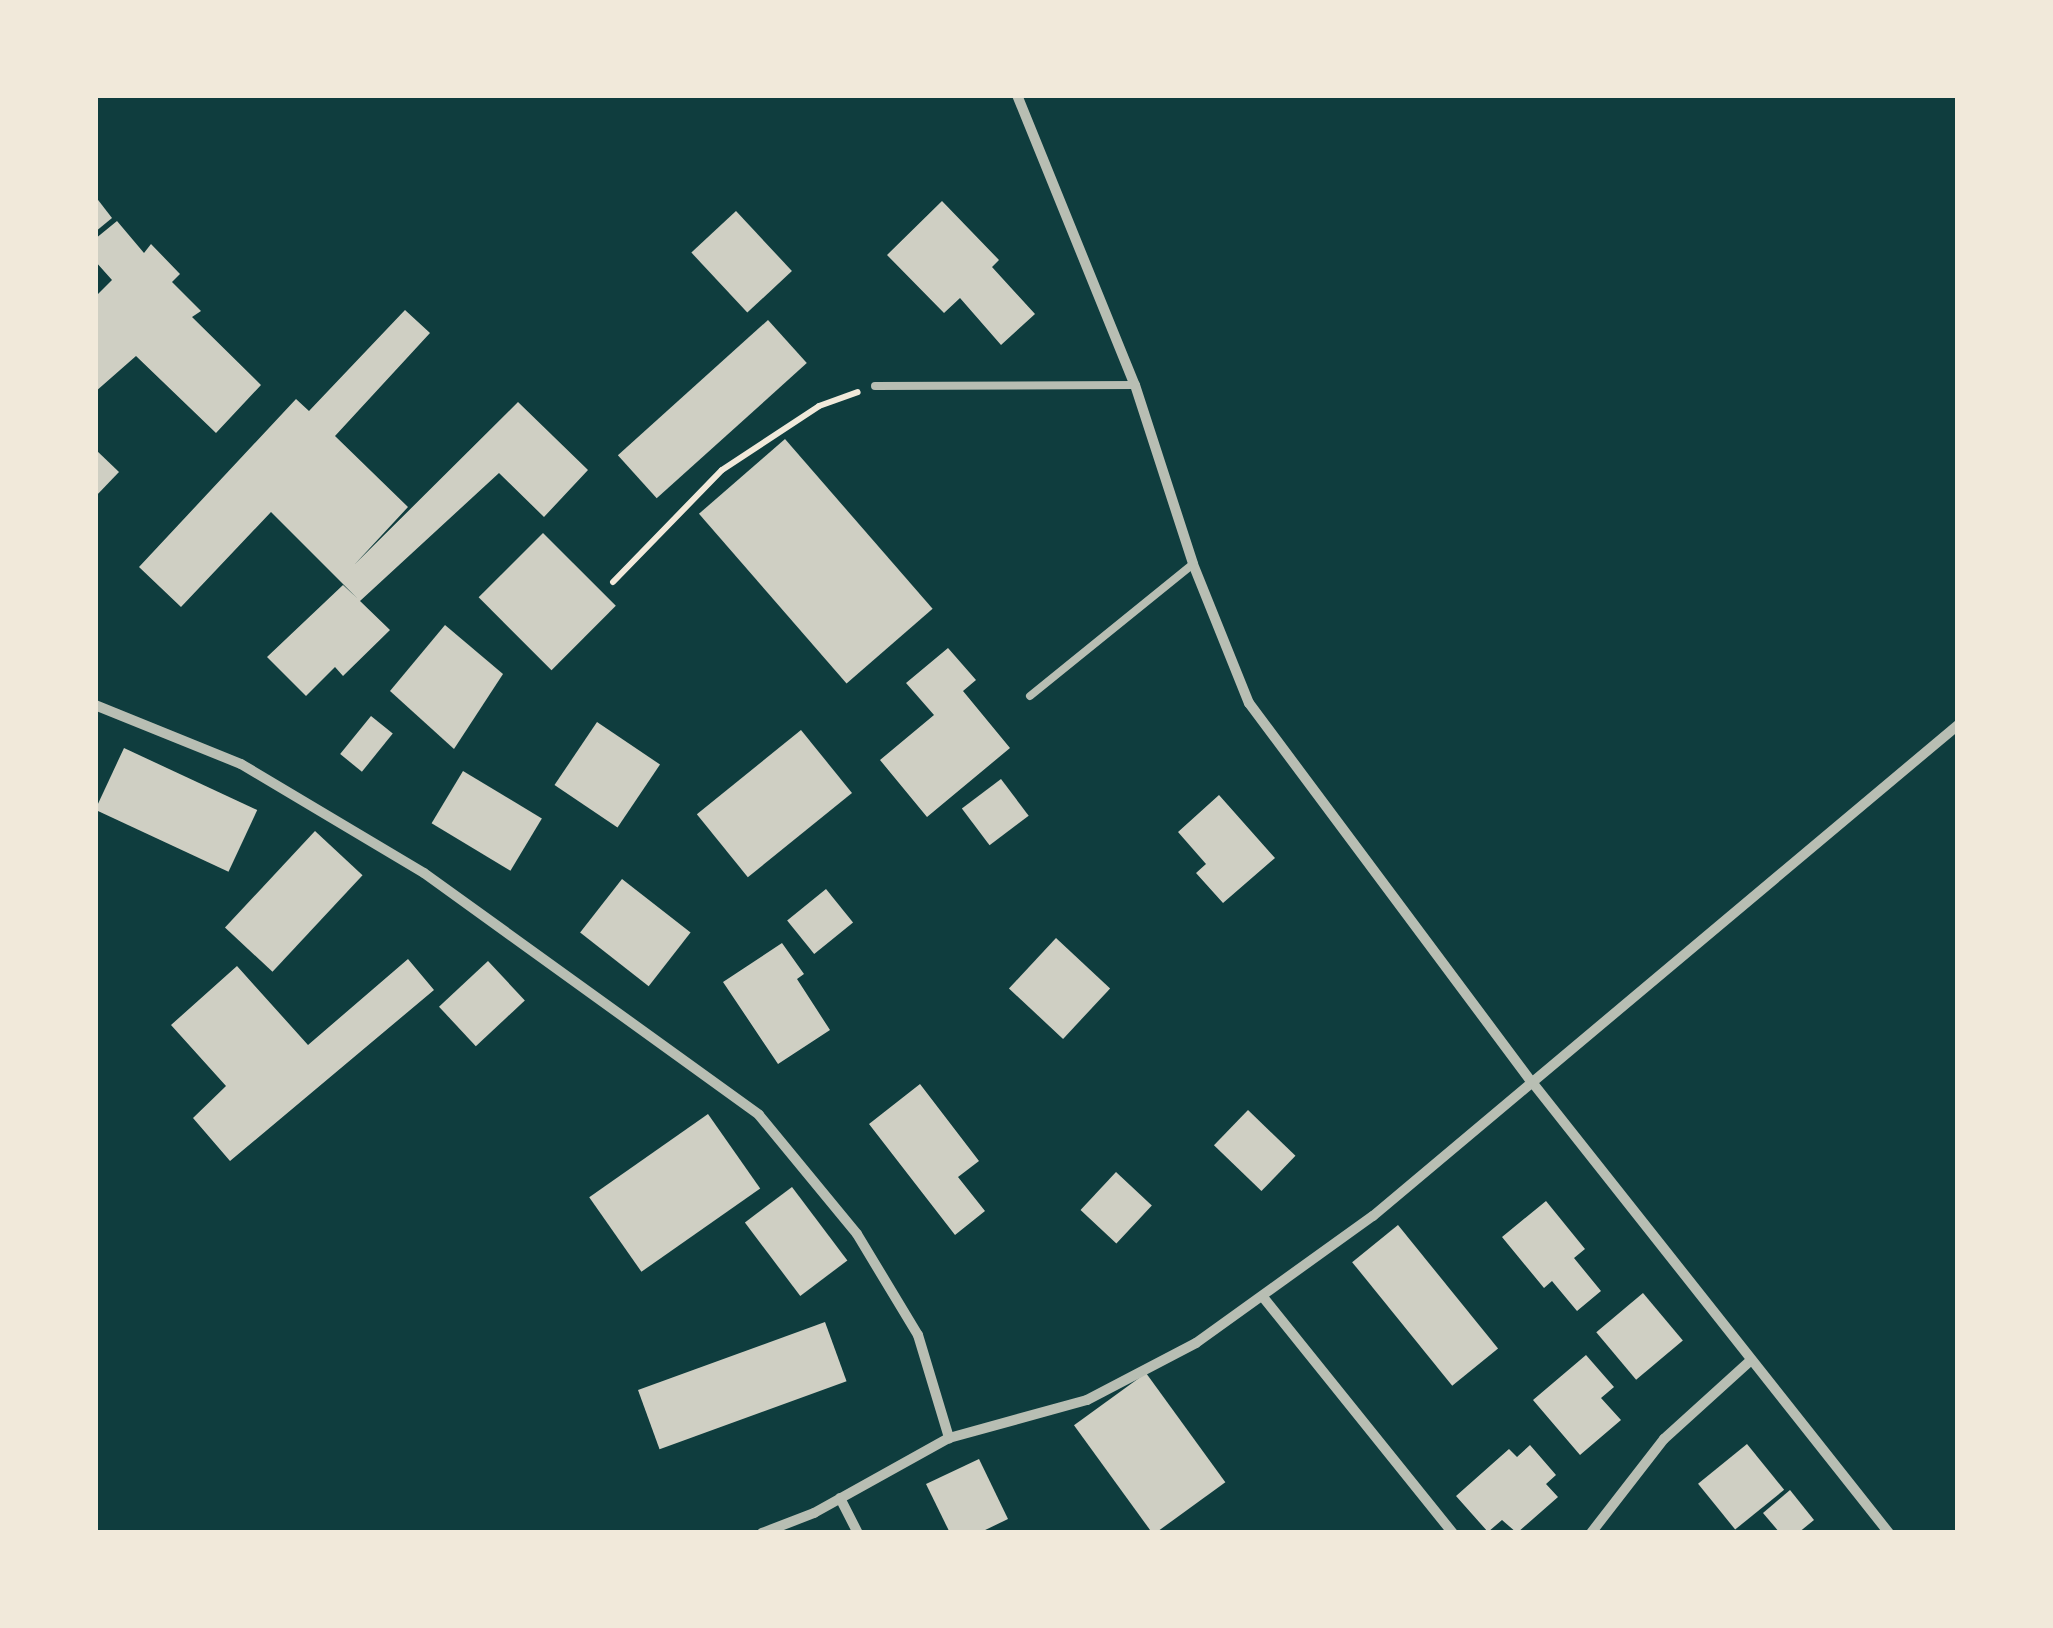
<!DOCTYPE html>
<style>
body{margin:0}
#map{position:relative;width:2053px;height:1628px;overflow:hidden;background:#0f3d3e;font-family:"Public Sans",sans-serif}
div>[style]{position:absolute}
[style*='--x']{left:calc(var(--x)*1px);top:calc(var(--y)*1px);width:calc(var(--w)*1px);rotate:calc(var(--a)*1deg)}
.building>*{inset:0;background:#cfcfc3;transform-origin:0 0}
.path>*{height:6px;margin:-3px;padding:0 3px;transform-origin:3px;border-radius:3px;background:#f1e9da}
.service>*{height:8px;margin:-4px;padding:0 4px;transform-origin:4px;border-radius:4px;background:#b8beb3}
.minor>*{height:10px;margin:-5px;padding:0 5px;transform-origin:5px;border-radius:5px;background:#b8beb3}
span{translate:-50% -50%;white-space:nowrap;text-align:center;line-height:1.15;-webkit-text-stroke:10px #f1e9da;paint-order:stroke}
.frame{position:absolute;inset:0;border:98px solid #f1e9da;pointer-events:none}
</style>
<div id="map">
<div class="building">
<i style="clip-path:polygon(95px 196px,112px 218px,95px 232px)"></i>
<i style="clip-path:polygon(942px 201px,999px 260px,992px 267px,1035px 314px,1001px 345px,960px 298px,944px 313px,887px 255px)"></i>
<i style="left:736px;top:211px;width:82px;height:61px;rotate:47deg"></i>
<i style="clip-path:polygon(117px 221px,144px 253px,151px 244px,180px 274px,172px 282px,201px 311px,192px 317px,261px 385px,216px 433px,136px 356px,95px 392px,95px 297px,112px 280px,95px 261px,95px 239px)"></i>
<i style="clip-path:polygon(405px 310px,430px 333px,335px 436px,408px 507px,355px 564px,518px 402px,588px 470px,544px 517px,499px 473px,360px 601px,390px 630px,343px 676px,335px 667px,306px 696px,267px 657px,343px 585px,357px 598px,271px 512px,181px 607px,139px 567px,296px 399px,309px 411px)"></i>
<i style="left:768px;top:320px;width:58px;height:202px;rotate:48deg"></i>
<i style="left:785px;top:439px;width:225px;height:114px;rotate:49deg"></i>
<i style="clip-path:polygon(95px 449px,119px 472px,95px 497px)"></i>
<i style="left:543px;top:533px;width:103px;height:91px;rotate:45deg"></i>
<i style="clip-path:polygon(445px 625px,503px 674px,454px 749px,390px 691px)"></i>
<i style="clip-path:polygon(948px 648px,976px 680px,963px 691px,1010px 748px,927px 817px,880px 760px,934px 715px,906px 683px)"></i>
<i style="left:371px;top:716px;width:28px;height:49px;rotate:39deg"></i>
<i style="left:597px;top:722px;width:76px;height:76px;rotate:34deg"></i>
<i style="left:801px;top:730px;width:81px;height:134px;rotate:51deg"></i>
<i style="left:124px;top:748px;width:147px;height:68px;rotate:25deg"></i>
<i style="left:463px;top:771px;width:92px;height:61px;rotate:31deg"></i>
<i style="left:1001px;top:779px;width:46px;height:49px;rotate:53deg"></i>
<i style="clip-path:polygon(1219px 795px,1275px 858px,1223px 903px,1196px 873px,1206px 864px,1178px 832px)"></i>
<i style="left:315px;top:831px;width:65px;height:132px;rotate:43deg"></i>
<i style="left:622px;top:879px;width:87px;height:68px;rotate:38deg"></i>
<i style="left:826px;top:889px;width:43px;height:50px;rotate:51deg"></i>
<i style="left:1056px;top:938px;width:74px;height:69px;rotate:43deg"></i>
<i style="clip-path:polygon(782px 943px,804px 974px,797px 979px,830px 1030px,778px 1064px,723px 982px)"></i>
<i style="clip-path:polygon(408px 959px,434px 990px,230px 1161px,193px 1118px,226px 1086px,171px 1025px,237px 966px,308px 1045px)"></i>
<i style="left:488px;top:961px;width:54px;height:67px;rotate:47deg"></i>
<i style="clip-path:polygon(920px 1084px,979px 1161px,958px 1177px,985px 1211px,955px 1235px,869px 1124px)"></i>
<i style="left:1248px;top:1110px;width:66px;height:49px;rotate:44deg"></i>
<i style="left:708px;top:1114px;width:91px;height:145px;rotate:55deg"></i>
<i style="left:1116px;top:1172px;width:49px;height:52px;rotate:43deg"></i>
<i style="left:792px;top:1187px;width:92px;height:59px;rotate:53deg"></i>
<i style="clip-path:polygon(1546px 1201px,1585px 1249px,1574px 1258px,1601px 1291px,1577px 1311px,1552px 1281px,1544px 1288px,1502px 1237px)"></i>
<i style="left:1398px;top:1225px;width:159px;height:59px;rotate:51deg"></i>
<i style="left:1643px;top:1293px;width:62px;height:61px;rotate:50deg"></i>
<i style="left:825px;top:1322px;width:63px;height:199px;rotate:70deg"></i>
<i style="clip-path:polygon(1586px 1355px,1614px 1387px,1601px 1398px,1621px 1420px,1580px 1455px,1533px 1400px)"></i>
<i style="left:1146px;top:1373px;width:135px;height:89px;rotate:54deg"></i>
<i style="left:1747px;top:1444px;width:59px;height:63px;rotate:51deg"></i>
<i style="clip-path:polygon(1530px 1445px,1556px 1475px,1546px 1484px,1558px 1497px,1517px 1533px,1502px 1520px,1488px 1532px,1456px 1496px,1509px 1449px,1517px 1457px)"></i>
<i style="clip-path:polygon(979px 1459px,1008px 1519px,979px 1533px,950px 1533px,926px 1484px)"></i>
<i style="clip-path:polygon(1790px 1490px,1814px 1520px,1798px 1533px,1780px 1533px,1763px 1513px)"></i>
</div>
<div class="path">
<i style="--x:613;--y:582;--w:156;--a:-45.8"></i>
<i style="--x:722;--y:470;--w:116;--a:-33.4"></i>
<i style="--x:819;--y:406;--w:41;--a:-19.7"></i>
</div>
<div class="service">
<i style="--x:875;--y:386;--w:260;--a:-0.2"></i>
<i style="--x:1030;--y:696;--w:210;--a:-39"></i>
</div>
<div class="minor">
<i style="--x:1017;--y:95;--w:313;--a:67.9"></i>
<i style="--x:1135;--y:385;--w:188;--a:72"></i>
<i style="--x:1193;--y:564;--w:150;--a:68.1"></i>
<i style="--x:1249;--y:703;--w:473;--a:53.3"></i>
<i style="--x:1532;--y:1082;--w:575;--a:51.64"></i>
<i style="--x:95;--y:705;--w:157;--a:22"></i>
<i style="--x:241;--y:764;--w:213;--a:30.8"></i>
<i style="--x:424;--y:873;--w:413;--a:35.8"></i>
<i style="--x:759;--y:1115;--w:154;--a:50.5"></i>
<i style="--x:857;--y:1234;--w:118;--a:58.9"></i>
<i style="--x:918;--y:1335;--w:108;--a:73.2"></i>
<i style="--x:1263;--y:1297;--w:303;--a:51.2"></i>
<i style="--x:840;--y:1498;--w:39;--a:63"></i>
<i style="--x:762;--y:1533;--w:56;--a:-21"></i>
<i style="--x:814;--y:1513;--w:154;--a:-29.1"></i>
<i style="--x:949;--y:1438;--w:143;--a:-15.4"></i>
<i style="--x:1087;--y:1400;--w:123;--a:-27.6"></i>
<i style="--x:1196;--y:1343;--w:218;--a:-35.7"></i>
<i style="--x:1373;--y:1216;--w:764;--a:-40.01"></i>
<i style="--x:1591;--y:1533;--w:119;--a:-52.2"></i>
<i style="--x:1664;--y:1439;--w:115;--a:-42.2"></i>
</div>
<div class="frame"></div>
</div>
